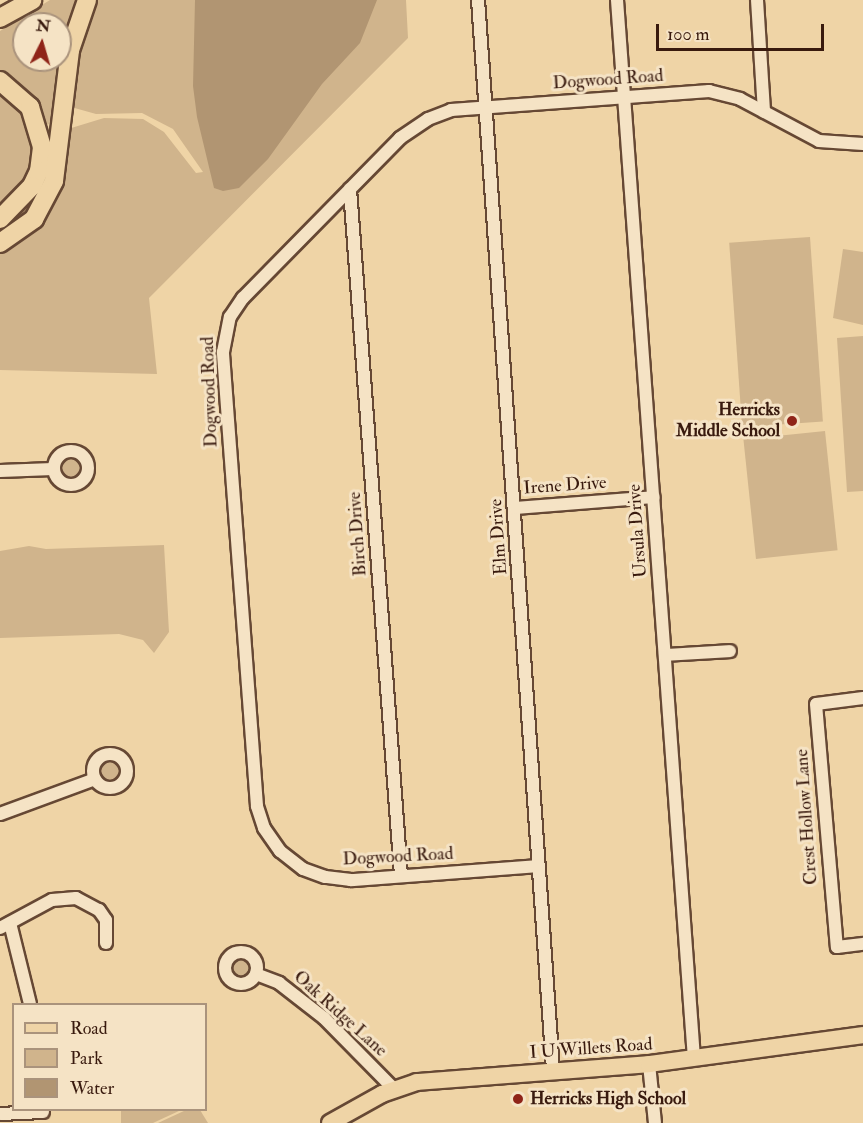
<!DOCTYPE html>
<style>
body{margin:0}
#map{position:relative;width:863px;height:1123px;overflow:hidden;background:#efd4a6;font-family:"IM FELL Double Pica",serif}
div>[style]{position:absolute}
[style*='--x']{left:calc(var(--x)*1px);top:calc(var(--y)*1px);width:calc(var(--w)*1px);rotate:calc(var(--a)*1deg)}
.green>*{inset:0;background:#d0b48c;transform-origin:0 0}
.round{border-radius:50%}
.water>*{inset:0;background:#b19572}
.roads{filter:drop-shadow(2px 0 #664834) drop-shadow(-2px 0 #664834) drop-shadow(0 2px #664834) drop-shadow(0 -2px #664834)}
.minor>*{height:12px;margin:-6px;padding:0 6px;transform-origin:6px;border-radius:6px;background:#f5e3c5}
.minor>.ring{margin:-6px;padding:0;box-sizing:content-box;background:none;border:12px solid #f5e3c5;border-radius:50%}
.major>*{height:16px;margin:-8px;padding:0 8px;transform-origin:8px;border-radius:8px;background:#efd4a6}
.highway>*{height:18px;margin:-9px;padding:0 9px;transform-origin:9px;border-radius:9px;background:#efd4a6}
.dots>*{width:16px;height:16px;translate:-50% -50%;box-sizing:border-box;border:3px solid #f5e3c5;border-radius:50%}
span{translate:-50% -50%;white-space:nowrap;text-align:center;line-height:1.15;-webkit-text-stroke:6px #f5e3c5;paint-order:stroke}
.street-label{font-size:18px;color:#391a0e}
.poi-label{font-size:18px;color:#391a0e;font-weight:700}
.right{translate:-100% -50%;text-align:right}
.left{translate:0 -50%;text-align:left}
.legend{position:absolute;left:12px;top:1003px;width:195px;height:108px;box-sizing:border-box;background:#f5e3c5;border:2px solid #aa937c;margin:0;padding:8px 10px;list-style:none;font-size:18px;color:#391a0e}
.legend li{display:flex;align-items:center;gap:12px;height:30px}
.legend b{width:30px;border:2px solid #aa937c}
.north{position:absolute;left:12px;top:12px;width:60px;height:60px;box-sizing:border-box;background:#f5e3c5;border:2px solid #aa937c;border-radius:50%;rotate:5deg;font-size:16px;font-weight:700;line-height:24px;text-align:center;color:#391a0e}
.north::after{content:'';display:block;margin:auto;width:21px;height:27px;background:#8f2418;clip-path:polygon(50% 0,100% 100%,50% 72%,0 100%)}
.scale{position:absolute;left:656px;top:24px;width:168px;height:27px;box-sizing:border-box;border:3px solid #391a0e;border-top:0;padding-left:8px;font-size:18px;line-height:21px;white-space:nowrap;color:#391a0e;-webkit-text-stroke:4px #f5e3c5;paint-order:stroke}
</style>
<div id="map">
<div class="green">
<i style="clip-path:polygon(evenodd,50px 0,80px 0,67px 38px,56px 123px,44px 125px,26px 89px,0 73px,0 31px,50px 0,24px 24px,60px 24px,60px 60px,24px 60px,24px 24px)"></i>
<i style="clip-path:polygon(95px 0,406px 0,408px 38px,149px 298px,157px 374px,0 370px,0 248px,26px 234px,68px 129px,104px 118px,143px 119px,164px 132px,196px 173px,203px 172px,173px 129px,142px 113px,96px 114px,71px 107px,76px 47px)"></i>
<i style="clip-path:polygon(0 87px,23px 106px,34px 151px,26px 179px,0 207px)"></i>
<i style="left:810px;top:237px;width:185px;height:81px;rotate:86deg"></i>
<i style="clip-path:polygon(843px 249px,863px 252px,863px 325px,833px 318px)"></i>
<i style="clip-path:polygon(863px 336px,863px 491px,847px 492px,837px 338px)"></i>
<i style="left:825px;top:431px;width:120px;height:82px;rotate:84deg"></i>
<i class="round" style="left:54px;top:451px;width:34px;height:34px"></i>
<i style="clip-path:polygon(164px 545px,169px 632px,154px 653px,143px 640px,119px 634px,0 638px,0 551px,29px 546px,46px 549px)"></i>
<i class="round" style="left:93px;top:754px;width:34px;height:34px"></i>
<i class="round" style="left:225px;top:952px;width:32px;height:32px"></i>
<i style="clip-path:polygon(121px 1110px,181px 1110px,153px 1123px,121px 1123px)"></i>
<i style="clip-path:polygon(186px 1110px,200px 1110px,208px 1123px,158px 1123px)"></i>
</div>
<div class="water">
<i style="clip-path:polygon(195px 0,377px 0,360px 43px,322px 84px,268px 159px,239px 188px,223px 191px,214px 188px,197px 117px,193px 86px)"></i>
</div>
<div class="roads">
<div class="minor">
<i style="--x:478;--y:0;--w:1074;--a:85.99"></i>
<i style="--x:617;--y:0;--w:1062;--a:85.84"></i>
<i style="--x:757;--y:0;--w:112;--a:86.4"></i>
<i style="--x:350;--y:189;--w:688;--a:85.75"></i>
<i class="ring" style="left:54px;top:451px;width:22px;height:22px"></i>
<i style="--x:0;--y:471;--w:53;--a:-2.2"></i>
<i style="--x:515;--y:508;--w:139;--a:-4.5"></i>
<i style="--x:665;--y:655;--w:65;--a:-3.5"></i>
<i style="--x:863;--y:698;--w:47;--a:172.7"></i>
<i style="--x:816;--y:704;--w:244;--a:85.1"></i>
<i style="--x:837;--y:947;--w:26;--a:-7"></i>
<i class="ring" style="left:93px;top:754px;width:22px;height:22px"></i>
<i style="--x:0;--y:814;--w:101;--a:-20.2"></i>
<i style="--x:539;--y:866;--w:189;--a:175.7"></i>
<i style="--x:351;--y:880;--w:26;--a:-173"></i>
<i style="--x:325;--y:877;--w:23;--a:-160"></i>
<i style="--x:303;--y:869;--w:29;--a:-142"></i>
<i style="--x:280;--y:851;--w:28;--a:-125"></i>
<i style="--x:264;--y:828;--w:23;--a:-108"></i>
<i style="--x:257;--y:806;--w:455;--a:-94.3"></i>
<i style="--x:223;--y:352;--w:36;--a:-79"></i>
<i style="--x:230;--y:317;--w:23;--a:-56"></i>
<i style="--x:243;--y:298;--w:224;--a:-45.5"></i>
<i style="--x:400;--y:138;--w:34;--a:-34"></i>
<i style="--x:428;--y:119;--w:25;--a:-21"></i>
<i style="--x:451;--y:110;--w:259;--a:-4.2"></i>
<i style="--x:709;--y:91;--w:32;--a:14"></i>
<i style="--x:740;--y:99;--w:89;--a:28"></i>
<i style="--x:819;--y:141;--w:44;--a:3.9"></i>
<i style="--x:10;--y:923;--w:83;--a:76.1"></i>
<i style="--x:0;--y:928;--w:59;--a:-28.3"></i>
<i style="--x:52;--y:900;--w:24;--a:-5"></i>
<i style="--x:76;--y:898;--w:26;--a:28"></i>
<i style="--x:99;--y:910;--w:12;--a:55"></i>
<i style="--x:106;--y:920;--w:23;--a:90"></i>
<i class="ring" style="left:225px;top:952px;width:20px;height:20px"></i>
<i style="--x:256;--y:974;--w:25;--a:21"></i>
<i style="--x:279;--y:983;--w:57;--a:37.9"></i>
<i style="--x:324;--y:1018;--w:100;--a:45.4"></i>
<i style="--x:649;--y:1064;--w:59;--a:84.2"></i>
<i style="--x:0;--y:1114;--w:43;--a:-2.7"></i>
</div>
<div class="major">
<i style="--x:330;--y:1123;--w:60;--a:-29.1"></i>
<i style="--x:382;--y:1094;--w:37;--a:-19"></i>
<i style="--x:417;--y:1082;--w:233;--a:-4.4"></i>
<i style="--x:649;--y:1064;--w:216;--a:-7.7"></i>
</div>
<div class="highway">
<i style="--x:0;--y:18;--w:37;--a:-29"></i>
<i style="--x:0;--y:81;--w:40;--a:41"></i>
<i style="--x:30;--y:107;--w:42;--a:73.3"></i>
<i style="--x:42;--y:147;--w:24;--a:97"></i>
<i style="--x:39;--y:171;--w:17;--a:115"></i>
<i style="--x:32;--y:186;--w:46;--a:134.1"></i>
<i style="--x:0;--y:243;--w:42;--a:-35.2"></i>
<i style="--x:34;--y:219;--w:43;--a:-62.2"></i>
<i style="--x:54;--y:181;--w:132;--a:-83"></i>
<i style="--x:70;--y:50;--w:53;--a:-71.2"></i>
</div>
</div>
<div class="dots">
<i style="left:792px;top:421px;background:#8f2418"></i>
<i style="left:518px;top:1099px;background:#8f2418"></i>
</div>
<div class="street-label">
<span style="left:608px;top:80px;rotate:-4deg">Dogwood Road</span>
<span style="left:210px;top:392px;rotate:-92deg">Dogwood Road</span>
<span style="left:565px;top:486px;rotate:-4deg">Irene Drive</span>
<span style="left:638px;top:531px;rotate:-94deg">Ursula Drive</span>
<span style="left:358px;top:534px;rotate:-94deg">Birch Drive</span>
<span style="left:499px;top:537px;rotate:-94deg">Elm Drive</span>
<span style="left:807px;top:817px;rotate:-94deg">Crest Hollow Lane</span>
<span style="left:398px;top:857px;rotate:-3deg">Dogwood Road</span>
<span style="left:340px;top:1014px;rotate:42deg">Oak Ridge Lane</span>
<span style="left:591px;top:1049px;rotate:-4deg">I U Willets Road</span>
</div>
<div class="poi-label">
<span class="right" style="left:780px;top:421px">Herricks<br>Middle School</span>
<span class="left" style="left:530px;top:1099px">Herricks High School</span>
</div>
<ul class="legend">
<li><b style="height:8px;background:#efd4a6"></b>Road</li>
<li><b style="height:16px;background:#d0b48c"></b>Park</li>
<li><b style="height:16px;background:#b19572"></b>Water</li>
</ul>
<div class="north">N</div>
<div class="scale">100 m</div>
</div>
